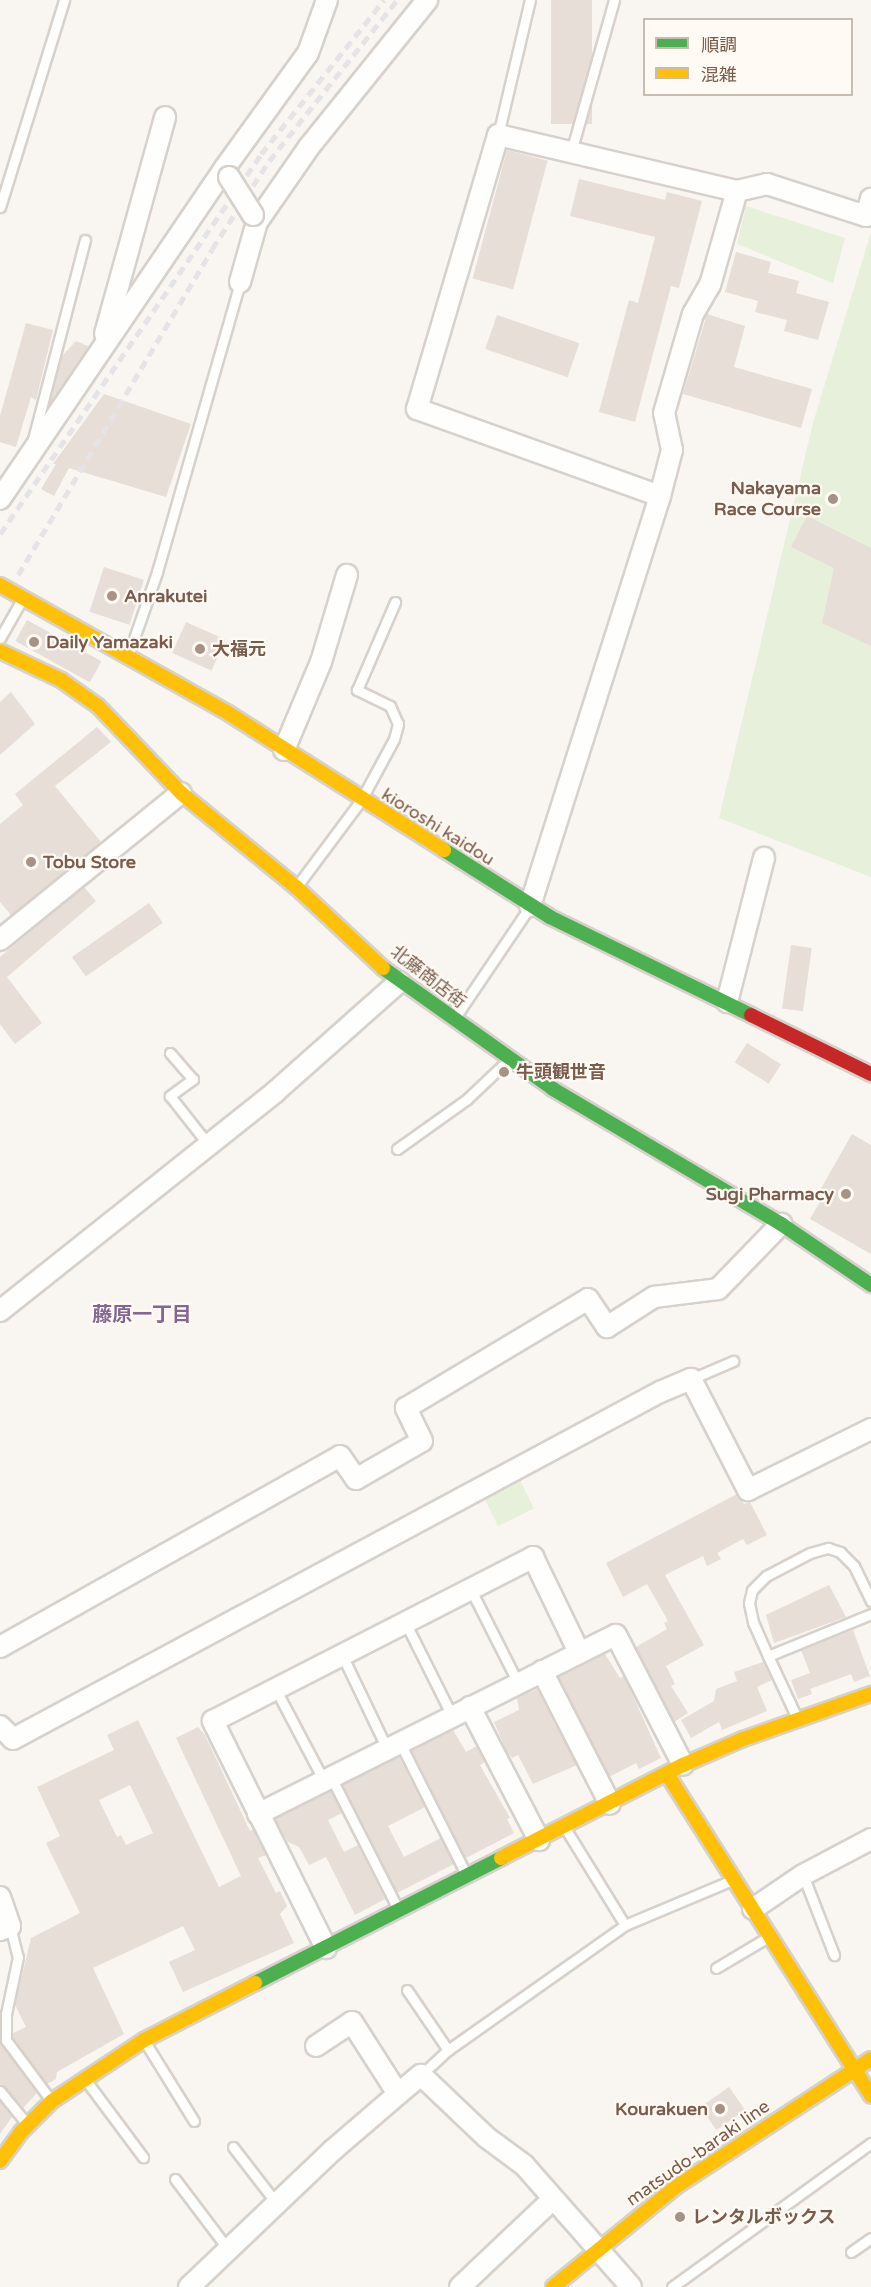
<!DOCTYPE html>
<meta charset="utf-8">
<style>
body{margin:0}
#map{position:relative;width:871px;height:2287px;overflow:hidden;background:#f9f5f0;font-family:"Varela Round","Noto Sans JP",sans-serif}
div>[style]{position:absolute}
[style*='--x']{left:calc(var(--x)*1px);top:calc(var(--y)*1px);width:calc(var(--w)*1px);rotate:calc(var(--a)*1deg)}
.green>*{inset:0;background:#e7f0db;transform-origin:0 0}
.building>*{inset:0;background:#e6ded7;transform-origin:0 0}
.roads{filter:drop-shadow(2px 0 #d7d1cb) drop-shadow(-2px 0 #d7d1cb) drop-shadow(0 2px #d7d1cb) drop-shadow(0 -2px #d7d1cb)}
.lane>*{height:9px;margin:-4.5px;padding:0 4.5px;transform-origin:4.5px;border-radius:4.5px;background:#fefefd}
.street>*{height:20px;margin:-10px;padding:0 10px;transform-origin:10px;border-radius:10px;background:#fefefd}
.fast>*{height:14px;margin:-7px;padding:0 7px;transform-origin:7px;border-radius:7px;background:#4caf50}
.slow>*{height:14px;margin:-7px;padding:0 7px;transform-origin:7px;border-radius:7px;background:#ffc107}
.jam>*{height:14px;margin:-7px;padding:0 7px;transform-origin:7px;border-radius:7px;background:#c62828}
.rail>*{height:4.5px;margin-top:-2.25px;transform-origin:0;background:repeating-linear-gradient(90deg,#e6e3e7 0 9px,transparent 0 15px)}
.bridges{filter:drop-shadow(2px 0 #d7d1cb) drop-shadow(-2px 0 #d7d1cb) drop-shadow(0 2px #d7d1cb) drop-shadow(0 -2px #d7d1cb)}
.street-bridge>*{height:20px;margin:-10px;padding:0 10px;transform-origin:10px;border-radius:10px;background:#fefefd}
.dots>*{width:16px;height:16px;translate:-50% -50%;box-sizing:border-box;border:3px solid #fffaf3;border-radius:50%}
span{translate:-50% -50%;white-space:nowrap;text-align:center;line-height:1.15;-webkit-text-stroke:4.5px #fffaf3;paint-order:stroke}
.poi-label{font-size:18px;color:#7a5c4d;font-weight:700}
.right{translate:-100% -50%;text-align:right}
.left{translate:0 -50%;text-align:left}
.street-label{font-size:18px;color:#7a5c4d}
.neighbourhood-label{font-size:20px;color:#846695;font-weight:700}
.legend{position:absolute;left:643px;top:18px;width:210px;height:78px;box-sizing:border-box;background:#fffaf3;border:2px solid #cabbb1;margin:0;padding:8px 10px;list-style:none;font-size:18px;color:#7a5c4d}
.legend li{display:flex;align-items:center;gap:12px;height:30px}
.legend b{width:30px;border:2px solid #cabbb1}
</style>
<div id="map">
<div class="green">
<i style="clip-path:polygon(746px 206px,845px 238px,833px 283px,737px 244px)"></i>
<i style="clip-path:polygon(871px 232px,871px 877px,719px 818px,813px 423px)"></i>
<i style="left:519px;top:1478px;width:34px;height:40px;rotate:64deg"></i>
</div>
<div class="building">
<i style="left:551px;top:0;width:41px;height:124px"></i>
<i style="left:507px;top:150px;width:42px;height:133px;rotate:15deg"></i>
<i style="clip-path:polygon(579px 179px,665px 200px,667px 192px,702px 201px,679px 288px,671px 286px,635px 422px,599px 412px,629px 300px,638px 303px,655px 237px,570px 216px)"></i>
<i style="clip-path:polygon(736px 252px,771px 262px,768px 273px,799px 281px,796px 293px,829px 302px,818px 340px,784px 331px,787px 320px,755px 312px,758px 301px,725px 292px)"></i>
<i style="clip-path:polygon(707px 314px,745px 326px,734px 367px,812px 389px,801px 428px,683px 394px)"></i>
<i style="left:497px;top:315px;width:87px;height:36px;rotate:19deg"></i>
<i style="clip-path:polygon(26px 323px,53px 330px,36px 400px,31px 397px,16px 447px,0 442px,0 416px)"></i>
<i style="clip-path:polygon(76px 341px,88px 346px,86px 350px,49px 406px,62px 356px)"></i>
<i style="clip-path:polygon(104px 394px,191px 424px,166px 497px,69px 468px,54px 496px,41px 489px,56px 464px,53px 464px)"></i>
<i style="clip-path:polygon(807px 516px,871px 548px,871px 646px,822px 623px,834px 568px,791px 547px)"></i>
<i style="left:104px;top:567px;width:42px;height:47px;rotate:18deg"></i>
<i style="left:27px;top:620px;width:85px;height:24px;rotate:29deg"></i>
<i style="left:186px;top:622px;width:43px;height:34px;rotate:24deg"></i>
<i style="clip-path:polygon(11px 692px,35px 724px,0 755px,0 702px)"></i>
<i style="clip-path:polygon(97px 727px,111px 742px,55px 786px,101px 842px,11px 915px,0 902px,0 824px,23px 805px,15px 794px)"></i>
<i style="clip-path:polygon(84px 887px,96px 901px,7px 977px,42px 1023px,15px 1044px,0 1024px,0 957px)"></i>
<i style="left:149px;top:903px;width:24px;height:94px;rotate:55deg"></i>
<i style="left:791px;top:945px;width:21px;height:64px;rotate:8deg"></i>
<i style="left:747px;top:1043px;width:40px;height:23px;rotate:32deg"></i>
<i style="clip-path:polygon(852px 1134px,871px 1145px,871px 1254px,810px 1219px,824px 1195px,819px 1192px)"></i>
<i style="clip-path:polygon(737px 1494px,744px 1504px,750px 1502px,767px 1535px,747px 1545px,743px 1539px,717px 1553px,721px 1559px,707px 1566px,703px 1556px,665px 1575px,704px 1645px,666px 1666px,675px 1684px,671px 1686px,688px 1713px,674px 1722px,636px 1647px,667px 1629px,664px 1623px,668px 1621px,647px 1584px,623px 1597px,606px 1563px)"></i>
<i style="clip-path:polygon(829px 1585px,846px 1617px,774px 1643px,766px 1615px)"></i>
<i style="clip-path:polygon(853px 1630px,870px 1676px,854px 1682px,851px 1674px,810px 1689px,812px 1694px,798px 1699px,791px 1680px,810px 1673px,801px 1650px)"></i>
<i style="clip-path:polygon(605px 1654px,620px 1678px,624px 1676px,661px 1758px,639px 1769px,636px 1763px,609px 1777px,559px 1677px)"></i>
<i style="clip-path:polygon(763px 1662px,772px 1680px,757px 1687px,767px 1711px,722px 1730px,719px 1722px,691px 1738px,681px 1720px,714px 1701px,716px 1689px,737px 1681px,734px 1672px)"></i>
<i style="clip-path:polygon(537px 1689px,577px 1765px,533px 1784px,518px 1755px,512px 1758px,506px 1750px,494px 1722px,519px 1710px,517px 1698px)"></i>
<i style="clip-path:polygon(evenodd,138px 1720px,219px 1887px,241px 1876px,176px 1738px,198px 1727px,205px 1735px,250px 1831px,253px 1829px,266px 1855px,258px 1858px,276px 1893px,280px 1891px,287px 1906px,280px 1914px,294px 1943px,183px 1992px,169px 1962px,195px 1950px,183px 1926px,93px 1968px,124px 2034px,57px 2072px,56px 2079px,47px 2084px,13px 2038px,13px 2033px,26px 2027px,15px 2005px,31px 1938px,80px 1913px,46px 1843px,60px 1836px,37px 1787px,114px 1750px,107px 1735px,138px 1720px,130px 1785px,153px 1833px,126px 1845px,121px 1835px,117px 1837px,99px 1800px,130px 1785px)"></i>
<i style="clip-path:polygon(453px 1730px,466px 1752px,477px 1746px,485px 1762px,480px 1765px,510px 1818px,507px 1819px,514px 1833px,466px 1858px,411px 1751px)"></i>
<i style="clip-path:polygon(399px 1757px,425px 1807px,388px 1826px,404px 1857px,441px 1838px,454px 1864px,397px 1893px,343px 1785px)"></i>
<i style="clip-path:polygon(331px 1791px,342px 1813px,328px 1820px,344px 1852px,358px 1845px,385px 1899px,355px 1915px,326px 1857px,309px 1865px,299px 1847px,288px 1842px,275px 1819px)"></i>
<i style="clip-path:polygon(0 2043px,37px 2093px,23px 2108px,0 2084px)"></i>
<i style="left:729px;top:2087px;width:28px;height:35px;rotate:55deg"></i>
<i style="clip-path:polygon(0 2102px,12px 2117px,0 2134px)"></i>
</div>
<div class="roads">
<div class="lane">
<i style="--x:498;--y:135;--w:139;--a:-76.7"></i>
<i style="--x:571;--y:152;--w:158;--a:-74.2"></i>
<i style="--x:0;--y:207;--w:217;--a:-72.8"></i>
<i style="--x:31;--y:447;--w:214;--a:-75.4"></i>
<i style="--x:0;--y:638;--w:43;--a:-60.4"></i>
<i style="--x:129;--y:653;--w:86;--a:-70.9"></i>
<i style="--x:157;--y:572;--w:302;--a:-74"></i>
<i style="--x:297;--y:886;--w:107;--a:-53.3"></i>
<i style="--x:361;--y:800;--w:69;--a:-61.6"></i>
<i style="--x:394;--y:739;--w:16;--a:-75"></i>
<i style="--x:398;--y:724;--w:20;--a:-114"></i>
<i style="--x:390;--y:706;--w:37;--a:-154"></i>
<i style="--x:357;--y:690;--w:96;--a:-66.6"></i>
<i style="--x:454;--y:1019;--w:134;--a:-56"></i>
<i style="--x:170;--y:1053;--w:35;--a:49"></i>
<i style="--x:193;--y:1079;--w:29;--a:144"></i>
<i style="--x:170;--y:1096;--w:60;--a:51.8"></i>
<i style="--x:397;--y:1149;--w:86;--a:-35.5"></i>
<i style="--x:467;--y:1099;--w:55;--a:-43.5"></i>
<i style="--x:691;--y:1379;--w:46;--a:-23.2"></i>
<i style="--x:471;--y:1590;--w:104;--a:63.2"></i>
<i style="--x:406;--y:1624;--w:103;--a:63.4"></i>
<i style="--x:768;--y:1656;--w:37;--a:-114"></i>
<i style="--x:753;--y:1622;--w:19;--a:-102"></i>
<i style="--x:749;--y:1603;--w:13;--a:-77"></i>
<i style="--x:752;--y:1590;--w:20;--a:-45"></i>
<i style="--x:766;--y:1576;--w:50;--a:-27.6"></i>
<i style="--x:810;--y:1553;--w:19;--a:-16"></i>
<i style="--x:828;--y:1548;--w:13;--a:18"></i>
<i style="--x:840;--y:1552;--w:20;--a:45"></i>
<i style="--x:854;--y:1566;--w:39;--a:64"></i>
<i style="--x:343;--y:1657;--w:102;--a:64.4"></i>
<i style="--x:276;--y:1690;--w:103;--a:62.2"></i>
<i style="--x:797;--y:1718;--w:68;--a:-115.1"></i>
<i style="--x:768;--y:1656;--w:111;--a:-22.2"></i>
<i style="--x:400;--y:1743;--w:144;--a:63.3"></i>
<i style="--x:331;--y:1777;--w:148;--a:63.1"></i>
<i style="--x:565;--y:1828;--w:114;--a:58.3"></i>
<i style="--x:803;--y:1875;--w:86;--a:68.8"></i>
<i style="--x:10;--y:1926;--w:32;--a:76"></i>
<i style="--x:18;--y:1957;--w:58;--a:101.9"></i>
<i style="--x:6;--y:2014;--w:26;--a:90"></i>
<i style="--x:6;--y:2040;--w:74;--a:53.3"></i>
<i style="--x:716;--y:1968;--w:61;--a:-30.8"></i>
<i style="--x:407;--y:1990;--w:73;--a:55.7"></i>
<i style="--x:145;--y:2042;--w:93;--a:58.2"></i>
<i style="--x:421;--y:2075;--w:37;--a:-43"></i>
<i style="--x:448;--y:2050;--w:217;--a:-35.2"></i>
<i style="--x:625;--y:1925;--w:116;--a:-22.8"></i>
<i style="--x:87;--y:2082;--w:94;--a:53.3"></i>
<i style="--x:0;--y:2091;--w:43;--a:50.7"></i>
<i style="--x:233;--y:2147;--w:72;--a:52.3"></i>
<i style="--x:175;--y:2179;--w:88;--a:52.9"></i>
<i style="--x:851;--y:2252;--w:24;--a:-35"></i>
<i style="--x:672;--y:2287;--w:246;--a:-35.9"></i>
</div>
<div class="street">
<i style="--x:240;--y:282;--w:62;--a:-74.2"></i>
<i style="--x:257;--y:222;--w:91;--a:-55.3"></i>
<i style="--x:309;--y:147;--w:189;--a:-51.2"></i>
<i style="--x:105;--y:334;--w:225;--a:-74.5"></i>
<i style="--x:660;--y:496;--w:258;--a:-160.3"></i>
<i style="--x:417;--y:409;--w:286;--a:-73.5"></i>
<i style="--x:498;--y:135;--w:245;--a:13.2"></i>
<i style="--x:737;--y:191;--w:31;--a:-13"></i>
<i style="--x:767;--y:184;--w:104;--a:17.9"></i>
<i style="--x:866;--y:216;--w:18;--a:-74"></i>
<i style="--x:0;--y:499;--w:399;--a:-55.8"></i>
<i style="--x:224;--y:169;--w:143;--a:-54.1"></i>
<i style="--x:308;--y:53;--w:56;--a:-70.3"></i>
<i style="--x:284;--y:750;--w:95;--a:-67.2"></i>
<i style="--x:321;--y:662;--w:91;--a:-73.4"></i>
<i style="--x:530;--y:906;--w:430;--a:-72.4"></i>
<i style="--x:660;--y:496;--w:48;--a:-75.4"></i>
<i style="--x:672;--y:450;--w:38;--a:-102"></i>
<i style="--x:664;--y:413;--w:103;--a:-73.7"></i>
<i style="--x:693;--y:314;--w:34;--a:-60"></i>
<i style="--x:710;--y:285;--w:98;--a:-74"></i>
<i style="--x:0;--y:940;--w:233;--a:-39.1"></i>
<i style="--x:727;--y:1002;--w:149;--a:-75.6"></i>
<i style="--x:0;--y:1311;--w:352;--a:-38.5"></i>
<i style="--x:275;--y:1092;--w:166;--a:-41.6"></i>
<i style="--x:0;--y:1647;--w:390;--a:-29.3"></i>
<i style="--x:340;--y:1456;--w:28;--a:55"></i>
<i style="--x:356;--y:1479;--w:76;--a:-29.9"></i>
<i style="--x:422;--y:1441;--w:37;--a:-116"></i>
<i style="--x:406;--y:1408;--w:212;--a:-30.9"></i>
<i style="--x:588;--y:1299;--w:34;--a:56"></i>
<i style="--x:607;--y:1327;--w:56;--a:-32.6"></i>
<i style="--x:654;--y:1297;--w:64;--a:-7.1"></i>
<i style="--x:718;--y:1289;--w:91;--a:-45.9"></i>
<i style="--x:542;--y:1671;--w:149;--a:62.9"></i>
<i style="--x:470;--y:1707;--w:150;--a:62.6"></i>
<i style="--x:0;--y:1726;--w:18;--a:45"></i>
<i style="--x:13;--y:1739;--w:734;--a:-28.21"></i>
<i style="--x:660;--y:1392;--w:34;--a:-23"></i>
<i style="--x:691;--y:1379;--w:125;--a:62.8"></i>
<i style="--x:748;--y:1490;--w:137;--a:-26.4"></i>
<i style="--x:258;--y:1814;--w:400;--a:-26.6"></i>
<i style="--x:616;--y:1635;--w:146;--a:62.7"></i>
<i style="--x:0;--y:1897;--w:31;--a:71"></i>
<i style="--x:10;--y:1926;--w:11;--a:158"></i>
<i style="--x:753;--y:1909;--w:60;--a:-34.2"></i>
<i style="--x:803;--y:1875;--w:77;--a:-27.9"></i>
<i style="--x:326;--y:1948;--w:254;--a:-116.5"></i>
<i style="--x:213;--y:1721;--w:360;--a:-27.1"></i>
<i style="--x:533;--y:1557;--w:106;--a:64.2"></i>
<i style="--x:316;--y:2046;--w:43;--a:-33.7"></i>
<i style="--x:352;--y:2022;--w:85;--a:57.4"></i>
<i style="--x:398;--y:2094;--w:30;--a:-40"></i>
<i style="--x:421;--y:2075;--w:90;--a:43.6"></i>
<i style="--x:486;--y:2137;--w:47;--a:36.4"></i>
<i style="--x:524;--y:2165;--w:162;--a:48.7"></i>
<i style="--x:189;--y:2287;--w:199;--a:-43.6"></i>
<i style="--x:333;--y:2150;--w:86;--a:-40.7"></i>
<i style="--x:460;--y:2287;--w:128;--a:-43.4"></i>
</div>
<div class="fast">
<i style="--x:444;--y:850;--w:125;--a:32.3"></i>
<i style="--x:550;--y:917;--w:224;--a:26"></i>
<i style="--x:383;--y:968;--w:209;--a:35.4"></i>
<i style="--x:553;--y:1089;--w:265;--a:30.6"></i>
<i style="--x:781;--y:1224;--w:109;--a:34.1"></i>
<i style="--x:255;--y:1983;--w:276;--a:-26.9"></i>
</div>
<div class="slow">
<i style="--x:0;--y:585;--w:261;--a:29.3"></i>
<i style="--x:228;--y:713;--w:256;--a:32.4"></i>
<i style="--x:0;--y:651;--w:68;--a:25.4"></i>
<i style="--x:61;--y:680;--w:45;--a:35.1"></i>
<i style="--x:98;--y:706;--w:120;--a:46.3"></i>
<i style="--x:181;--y:793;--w:149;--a:39.3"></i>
<i style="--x:296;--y:887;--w:119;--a:43"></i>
<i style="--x:667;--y:1774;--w:381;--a:57.6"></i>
<i style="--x:501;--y:1858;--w:204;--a:-27.1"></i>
<i style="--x:683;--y:1765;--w:65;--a:-23.4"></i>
<i style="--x:743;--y:1739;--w:136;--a:-19.4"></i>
<i style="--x:0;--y:2161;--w:36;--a:-54"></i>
<i style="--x:21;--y:2132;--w:44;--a:-45"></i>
<i style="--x:52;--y:2101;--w:110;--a:-33.5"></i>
<i style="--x:144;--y:2040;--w:125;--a:-27.2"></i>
<i style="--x:553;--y:2287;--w:160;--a:-39.2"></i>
<i style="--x:677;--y:2186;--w:232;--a:-33.2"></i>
</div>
<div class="jam">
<i style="--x:751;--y:1015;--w:134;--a:26.2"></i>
</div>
</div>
<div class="rail">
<i style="--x:0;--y:534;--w:461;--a:-55.5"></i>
<i style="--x:261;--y:154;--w:197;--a:-51.4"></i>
<i style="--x:18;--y:575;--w:379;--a:-59.2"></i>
<i style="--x:212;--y:249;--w:105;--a:-57.1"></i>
<i style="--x:269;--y:161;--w:206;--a:-51.5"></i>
</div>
<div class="bridges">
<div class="street-bridge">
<i style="--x:229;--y:177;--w:45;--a:57.7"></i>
</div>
</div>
<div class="dots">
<i style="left:833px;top:499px;background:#a69286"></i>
<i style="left:112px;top:596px;background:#a69286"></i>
<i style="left:34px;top:642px;background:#a69286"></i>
<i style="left:200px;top:649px;background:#a69286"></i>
<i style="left:31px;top:862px;background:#a69286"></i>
<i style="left:504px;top:1072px;background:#a69286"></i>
<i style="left:846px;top:1194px;background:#a69286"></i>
<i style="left:720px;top:2109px;background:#a69286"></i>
<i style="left:680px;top:2217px;background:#a69286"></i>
</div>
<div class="poi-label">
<span class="right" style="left:821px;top:499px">Nakayama<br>Race Course</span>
<span class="left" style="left:124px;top:596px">Anrakutei</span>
<span class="left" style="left:46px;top:642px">Daily Yamazaki</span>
<span class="left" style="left:212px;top:649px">大福元</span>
<span class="left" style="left:43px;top:862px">Tobu Store</span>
<span class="left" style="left:516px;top:1072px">牛頭観世音</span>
<span class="right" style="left:834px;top:1194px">Sugi Pharmacy</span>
<span class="right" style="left:708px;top:2109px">Kourakuen</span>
<span class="left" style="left:692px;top:2217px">レンタルボックス</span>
</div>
<div class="street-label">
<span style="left:438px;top:827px;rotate:32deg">kioroshi kaidou</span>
<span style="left:428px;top:977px;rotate:38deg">北藤商店街</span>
<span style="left:698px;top:2153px;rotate:-35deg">matsudo-baraki line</span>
</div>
<div class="neighbourhood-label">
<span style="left:142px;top:1315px">藤原一丁目</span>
</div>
<ul class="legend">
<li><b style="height:8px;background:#4caf50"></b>順調</li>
<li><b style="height:8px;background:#ffc107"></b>混雑</li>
</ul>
</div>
